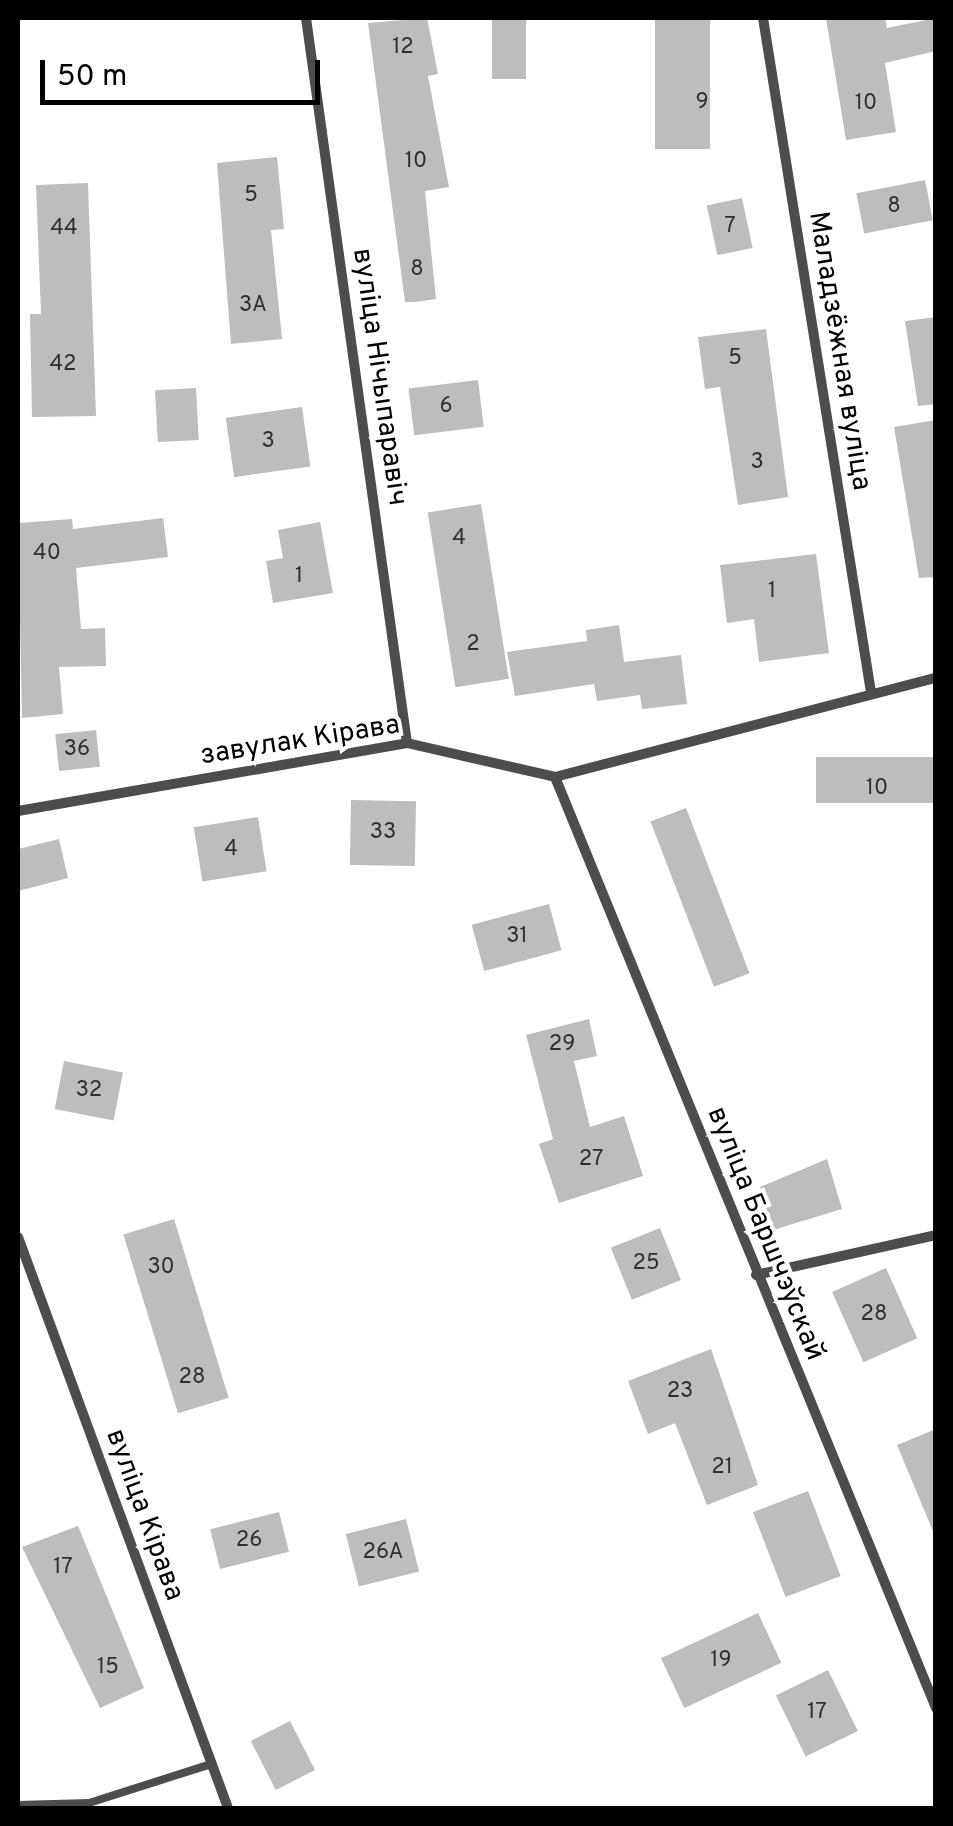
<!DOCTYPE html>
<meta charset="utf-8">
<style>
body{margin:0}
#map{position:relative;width:953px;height:1826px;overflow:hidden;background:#fff;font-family:Overpass,sans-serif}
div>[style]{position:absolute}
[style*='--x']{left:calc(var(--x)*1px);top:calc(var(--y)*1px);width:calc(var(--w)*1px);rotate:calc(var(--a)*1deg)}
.building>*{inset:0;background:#bdbdbd;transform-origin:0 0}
.service>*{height:8px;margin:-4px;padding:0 4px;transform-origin:4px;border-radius:4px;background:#4d4d4d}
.minor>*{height:10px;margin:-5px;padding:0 5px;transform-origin:5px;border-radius:5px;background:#4d4d4d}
span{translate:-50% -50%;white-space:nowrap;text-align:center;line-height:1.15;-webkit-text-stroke:8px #fff;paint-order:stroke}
.number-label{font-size:22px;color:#2f2f2f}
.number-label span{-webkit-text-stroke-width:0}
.street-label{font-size:28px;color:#000}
.frame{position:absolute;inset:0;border:20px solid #000;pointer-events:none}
.scale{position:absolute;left:40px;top:60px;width:280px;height:45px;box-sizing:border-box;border:5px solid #000;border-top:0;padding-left:12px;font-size:30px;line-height:35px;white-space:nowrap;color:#000;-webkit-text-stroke:8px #fff;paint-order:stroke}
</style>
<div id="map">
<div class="building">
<i style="clip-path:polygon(427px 18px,438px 74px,428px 76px,449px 187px,425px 191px,436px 299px,415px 302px,405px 302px,368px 23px)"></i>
<i style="left:492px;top:18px;width:34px;height:61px"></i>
<i style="left:655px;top:18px;width:55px;height:131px"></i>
<i style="clip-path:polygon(826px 18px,885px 18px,887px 28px,936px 18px,936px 51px,885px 63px,896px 132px,846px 140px)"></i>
<i style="clip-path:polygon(277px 157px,284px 229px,271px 230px,282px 339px,231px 344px,217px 163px)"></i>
<i style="left:925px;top:180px;width:41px;height:70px;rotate:79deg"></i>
<i style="clip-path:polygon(88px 183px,96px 416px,32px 417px,30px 314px,41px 314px,36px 185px)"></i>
<i style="left:742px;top:198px;width:51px;height:36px;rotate:78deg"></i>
<i style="clip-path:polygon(936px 317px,936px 404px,918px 406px,905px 321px)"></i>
<i style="clip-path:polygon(766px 329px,788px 497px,738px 505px,720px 387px,705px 389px,698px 337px)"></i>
<i style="left:478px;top:380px;width:47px;height:70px;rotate:83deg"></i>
<i style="left:196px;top:388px;width:52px;height:41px;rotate:87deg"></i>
<i style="left:302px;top:407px;width:60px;height:77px;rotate:82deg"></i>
<i style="clip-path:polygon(936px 420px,936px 577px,919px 578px,894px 427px)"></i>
<i style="left:481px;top:504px;width:177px;height:54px;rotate:81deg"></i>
<i style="clip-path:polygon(163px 518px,168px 557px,76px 568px,81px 629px,105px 628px,106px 666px,59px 667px,63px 714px,22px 718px,18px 523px,72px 519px,73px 529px)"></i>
<i style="clip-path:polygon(320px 522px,333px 593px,273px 603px,266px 561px,283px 558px,278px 530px)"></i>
<i style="clip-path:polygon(816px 554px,829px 653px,759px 662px,754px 619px,727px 623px,720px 565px)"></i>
<i style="clip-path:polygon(619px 625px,624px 662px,681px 655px,687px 704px,642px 709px,640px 695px,597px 701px,594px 684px,515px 696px,507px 652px,587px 641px,586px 630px)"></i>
<i style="left:96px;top:730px;width:37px;height:41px;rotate:84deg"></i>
<i style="left:936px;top:757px;width:46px;height:120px;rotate:90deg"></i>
<i style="left:351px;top:800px;width:65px;height:65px;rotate:1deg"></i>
<i style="left:686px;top:808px;width:177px;height:38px;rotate:69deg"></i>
<i style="left:258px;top:817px;width:55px;height:65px;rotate:81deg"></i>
<i style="clip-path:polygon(59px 839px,68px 878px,18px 891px,18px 849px)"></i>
<i style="left:549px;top:904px;width:48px;height:80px;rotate:75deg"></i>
<i style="clip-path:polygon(589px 1019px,597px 1056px,574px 1061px,590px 1127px,624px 1116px,643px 1176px,559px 1203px,539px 1144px,553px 1139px,526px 1035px)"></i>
<i style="left:64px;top:1061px;width:60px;height:49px;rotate:11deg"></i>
<i style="clip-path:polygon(827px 1159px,842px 1209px,773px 1230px,760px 1187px)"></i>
<i style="left:174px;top:1219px;width:187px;height:53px;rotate:73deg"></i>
<i style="left:660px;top:1228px;width:56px;height:53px;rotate:68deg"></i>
<i style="left:886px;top:1268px;width:77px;height:59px;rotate:66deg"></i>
<i style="clip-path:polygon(711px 1349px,758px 1485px,707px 1505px,675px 1423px,648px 1434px,628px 1381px)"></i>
<i style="clip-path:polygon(936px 1429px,936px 1535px,935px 1536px,897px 1445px)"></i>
<i style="left:808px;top:1491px;width:91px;height:59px;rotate:69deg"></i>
<i style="left:279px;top:1512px;width:41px;height:71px;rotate:76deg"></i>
<i style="left:406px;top:1519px;width:54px;height:62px;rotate:76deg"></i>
<i style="clip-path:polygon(78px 1526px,144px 1688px,100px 1708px,22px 1547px)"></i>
<i style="left:758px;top:1613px;width:55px;height:107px;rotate:65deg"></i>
<i style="left:828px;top:1670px;width:68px;height:58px;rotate:64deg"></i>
<i style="left:290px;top:1721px;width:55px;height:44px;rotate:63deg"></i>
</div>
<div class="service">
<i style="--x:18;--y:1805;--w:71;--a:-1.6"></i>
<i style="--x:89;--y:1803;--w:128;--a:-17.7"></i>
</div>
<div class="minor">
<i style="--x:306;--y:18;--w:732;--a:82.07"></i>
<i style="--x:763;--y:18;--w:683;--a:80.9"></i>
<i style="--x:555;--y:777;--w:1006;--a:67.74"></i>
<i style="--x:18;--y:811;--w:395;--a:-9.9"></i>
<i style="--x:407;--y:743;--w:152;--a:12.9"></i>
<i style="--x:555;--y:777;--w:394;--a:-14.6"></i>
<i style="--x:18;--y:1237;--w:608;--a:69.81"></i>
<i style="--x:756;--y:1275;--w:184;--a:-12.5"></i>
</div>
<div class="number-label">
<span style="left:403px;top:48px">12</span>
<span style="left:702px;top:103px">9</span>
<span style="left:866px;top:104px">10</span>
<span style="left:416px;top:162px">10</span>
<span style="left:251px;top:196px">5</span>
<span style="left:894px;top:207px">8</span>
<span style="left:730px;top:227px">7</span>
<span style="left:64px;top:229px">44</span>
<span style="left:417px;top:270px">8</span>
<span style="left:253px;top:306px">3А</span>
<span style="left:735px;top:359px">5</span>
<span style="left:63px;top:365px">42</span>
<span style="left:446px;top:407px">6</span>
<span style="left:268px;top:442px">3</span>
<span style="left:757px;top:463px">3</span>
<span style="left:459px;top:539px">4</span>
<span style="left:47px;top:554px">40</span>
<span style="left:299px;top:577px">1</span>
<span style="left:772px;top:592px">1</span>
<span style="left:473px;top:645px">2</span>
<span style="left:77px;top:750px">36</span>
<span style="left:877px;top:789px">10</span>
<span style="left:383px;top:833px">33</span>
<span style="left:231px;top:850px">4</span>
<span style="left:517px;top:937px">31</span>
<span style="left:562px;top:1045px">29</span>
<span style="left:89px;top:1091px">32</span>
<span style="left:591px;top:1160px">27</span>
<span style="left:646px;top:1264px">25</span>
<span style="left:161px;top:1268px">30</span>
<span style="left:874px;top:1315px">28</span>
<span style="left:192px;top:1378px">28</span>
<span style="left:680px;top:1392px">23</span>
<span style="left:722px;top:1468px">21</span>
<span style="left:249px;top:1541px">26</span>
<span style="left:383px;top:1553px">26А</span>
<span style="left:63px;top:1568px">17</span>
<span style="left:721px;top:1661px">19</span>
<span style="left:108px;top:1668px">15</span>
<span style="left:817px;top:1713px">17</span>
</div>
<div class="street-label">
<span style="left:839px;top:351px;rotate:81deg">Маладзёжная вуліца</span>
<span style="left:379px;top:377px;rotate:82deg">вуліца Нічыпаравіч</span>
<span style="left:300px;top:741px;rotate:-9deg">завулак Кірава</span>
<span style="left:765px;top:1234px;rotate:68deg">вуліца Баршчэўскай</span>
<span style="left:144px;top:1515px;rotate:70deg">вуліца Кірава</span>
</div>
<div class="frame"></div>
<div class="scale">50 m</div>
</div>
